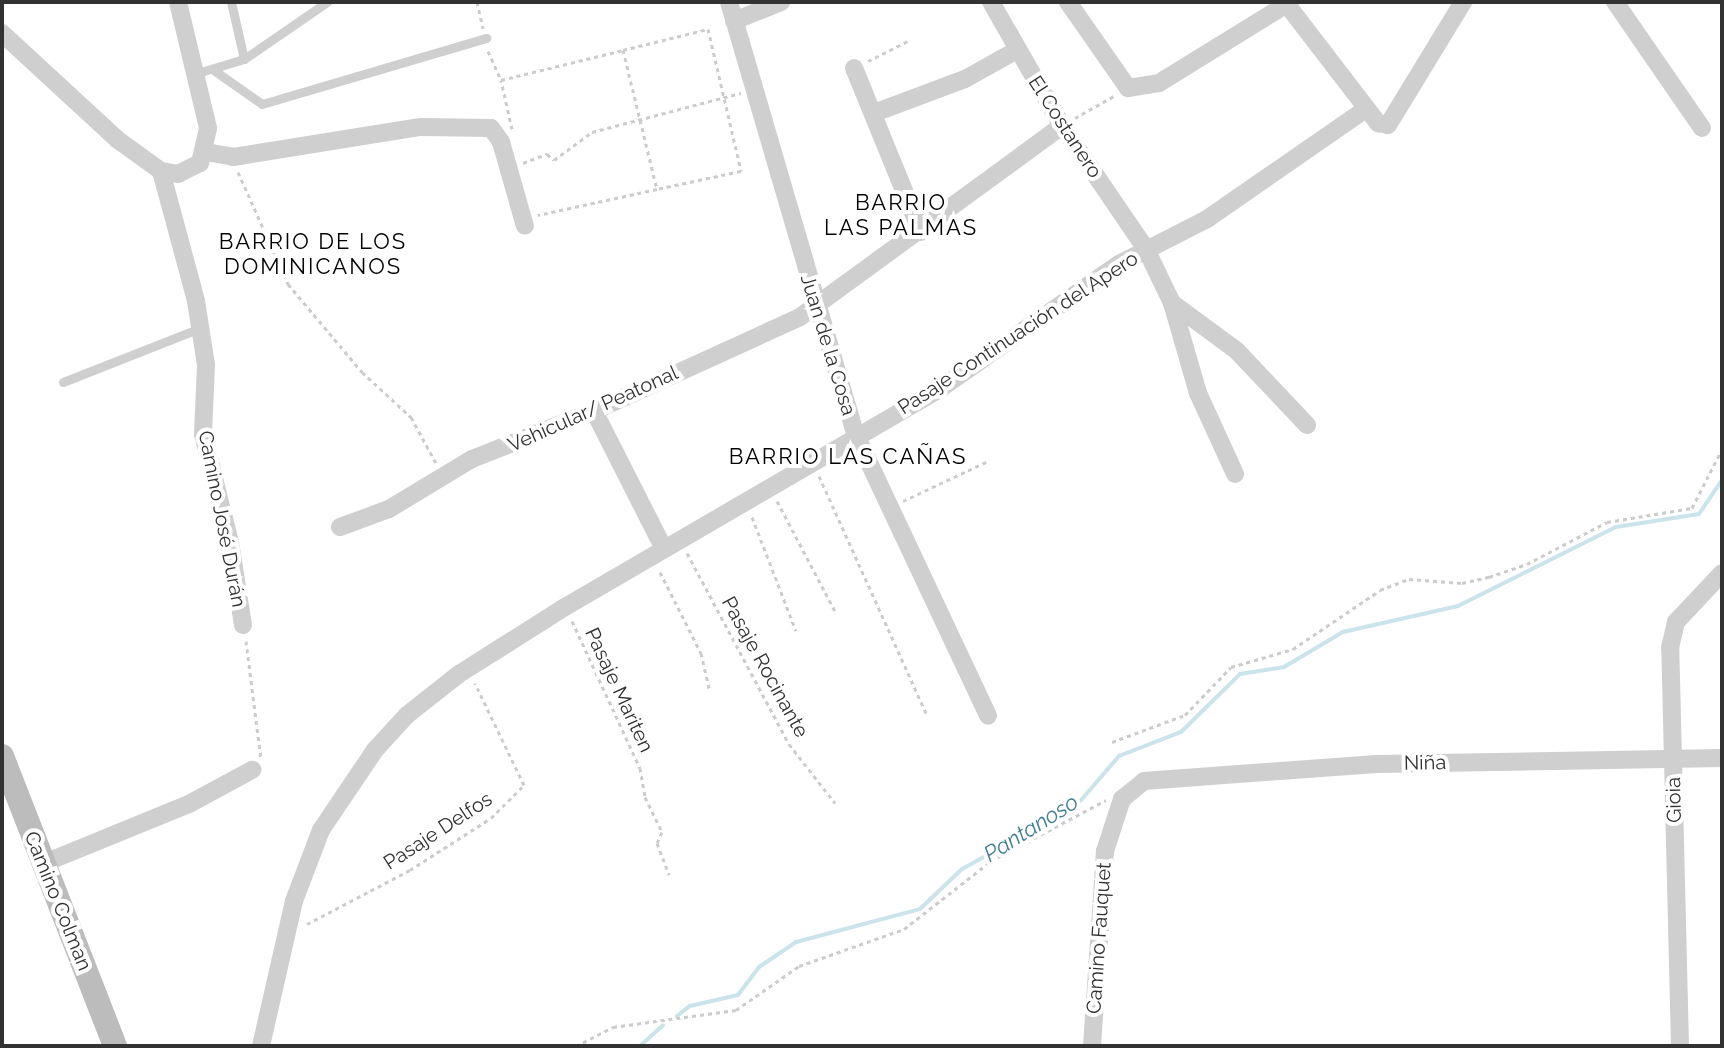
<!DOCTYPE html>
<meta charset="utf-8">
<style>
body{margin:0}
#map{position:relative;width:1724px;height:1048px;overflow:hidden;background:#fff;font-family:Raleway,sans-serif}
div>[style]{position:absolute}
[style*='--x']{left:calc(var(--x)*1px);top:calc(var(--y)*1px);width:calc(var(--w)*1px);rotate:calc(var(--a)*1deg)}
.stream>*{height:4px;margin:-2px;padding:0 2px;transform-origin:2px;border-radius:2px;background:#cbe3eb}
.path>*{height:3px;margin-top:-1.5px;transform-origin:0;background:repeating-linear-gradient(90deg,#ccc 0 4px,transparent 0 8px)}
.lane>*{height:9px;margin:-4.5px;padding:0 4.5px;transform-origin:4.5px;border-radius:4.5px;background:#cfcfcf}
.street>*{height:18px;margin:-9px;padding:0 9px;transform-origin:9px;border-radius:9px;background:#cfcfcf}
.secondary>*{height:24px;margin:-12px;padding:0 12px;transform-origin:12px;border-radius:12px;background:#bcbcbc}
span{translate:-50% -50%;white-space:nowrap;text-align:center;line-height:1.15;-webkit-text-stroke:8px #fff;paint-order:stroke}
.street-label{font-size:20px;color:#323232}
.neighbourhood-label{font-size:22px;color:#000;letter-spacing:2px}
.water-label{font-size:22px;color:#407e94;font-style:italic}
.frame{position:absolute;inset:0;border:4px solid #323232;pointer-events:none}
</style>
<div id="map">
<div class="stream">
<i style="--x:677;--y:1016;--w:16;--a:-38"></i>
<i style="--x:690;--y:1006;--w:49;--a:-12.9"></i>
<i style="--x:738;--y:995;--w:35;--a:-53"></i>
<i style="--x:759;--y:967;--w:45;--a:-34"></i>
<i style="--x:796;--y:942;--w:128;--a:-14.9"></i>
<i style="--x:920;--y:909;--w:58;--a:-43.6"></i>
<i style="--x:962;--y:869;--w:130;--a:-28.9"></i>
<i style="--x:1076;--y:806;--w:66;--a:-49.3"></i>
<i style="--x:1119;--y:756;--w:66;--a:-21.2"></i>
<i style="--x:1181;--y:732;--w:83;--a:-44.5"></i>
<i style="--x:1240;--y:674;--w:45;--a:-9"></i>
<i style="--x:1284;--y:667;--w:69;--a:-30.7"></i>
<i style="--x:1343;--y:632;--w:118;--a:-12.7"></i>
<i style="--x:1458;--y:606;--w:177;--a:-26.6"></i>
<i style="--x:1616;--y:527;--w:84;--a:-8.9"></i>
<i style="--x:1699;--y:514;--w:41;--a:-55.9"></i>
<i style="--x:640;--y:1046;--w:31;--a:-42"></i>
</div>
<div class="path">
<i style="--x:477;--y:2;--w:27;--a:77"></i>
<i style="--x:623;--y:50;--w:88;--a:-13.9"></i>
<i style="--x:708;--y:29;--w:146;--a:76.9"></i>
<i style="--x:741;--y:171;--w:86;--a:167.9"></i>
<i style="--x:488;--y:51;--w:32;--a:66"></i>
<i style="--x:868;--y:61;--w:45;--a:-26.6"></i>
<i style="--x:1075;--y:118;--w:45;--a:-29.4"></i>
<i style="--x:512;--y:129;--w:50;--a:-102.7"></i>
<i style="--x:501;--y:80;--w:126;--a:-13.8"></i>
<i style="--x:623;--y:50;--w:143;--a:76.3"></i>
<i style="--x:657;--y:189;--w:122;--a:167.7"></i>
<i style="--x:523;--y:163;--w:26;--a:-21"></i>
<i style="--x:547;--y:154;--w:9;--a:41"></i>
<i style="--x:554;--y:160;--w:47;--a:-36.4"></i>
<i style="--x:592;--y:132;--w:154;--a:-14.7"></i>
<i style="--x:238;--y:172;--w:123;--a:65.9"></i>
<i style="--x:288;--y:284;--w:115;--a:49.9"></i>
<i style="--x:362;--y:372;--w:67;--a:42.6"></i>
<i style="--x:411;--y:417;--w:52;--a:61.5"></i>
<i style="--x:1722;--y:349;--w:20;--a:90"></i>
<i style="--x:819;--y:476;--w:262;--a:65.7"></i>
<i style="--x:777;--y:501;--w:124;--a:62.2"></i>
<i style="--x:903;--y:501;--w:92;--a:-25.2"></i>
<i style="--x:752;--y:517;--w:122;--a:68.9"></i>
<i style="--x:687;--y:553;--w:217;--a:61.9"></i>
<i style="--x:789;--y:744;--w:75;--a:52.1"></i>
<i style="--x:660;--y:572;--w:91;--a:63.2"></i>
<i style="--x:701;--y:653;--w:37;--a:77"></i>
<i style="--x:572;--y:621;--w:162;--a:65.2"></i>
<i style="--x:640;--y:768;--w:29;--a:80"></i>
<i style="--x:645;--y:797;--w:39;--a:64"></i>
<i style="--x:662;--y:832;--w:12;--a:114"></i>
<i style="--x:657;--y:843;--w:34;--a:69"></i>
<i style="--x:246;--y:641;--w:119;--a:82.8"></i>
<i style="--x:1112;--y:742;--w:78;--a:-20.3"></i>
<i style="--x:1185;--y:715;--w:66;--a:-46.2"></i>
<i style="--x:1231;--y:667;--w:65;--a:-16.2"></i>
<i style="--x:1293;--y:649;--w:105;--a:-34.1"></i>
<i style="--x:1380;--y:590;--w:31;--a:-21"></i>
<i style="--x:1409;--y:579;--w:53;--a:4.3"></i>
<i style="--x:1462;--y:583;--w:28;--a:-13"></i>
<i style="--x:1489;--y:577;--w:40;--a:-18.9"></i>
<i style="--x:1527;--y:564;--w:90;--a:-27.7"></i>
<i style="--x:1607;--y:522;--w:86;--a:-9.4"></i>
<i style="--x:1692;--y:508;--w:66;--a:-63"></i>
<i style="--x:307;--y:924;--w:116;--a:-27.7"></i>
<i style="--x:410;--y:870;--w:96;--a:-32.7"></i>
<i style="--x:491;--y:818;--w:47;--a:-45"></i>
<i style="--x:524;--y:785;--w:113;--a:-115.7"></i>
<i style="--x:576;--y:1046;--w:42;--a:-27.2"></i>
<i style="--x:613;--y:1027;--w:124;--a:-7.9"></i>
<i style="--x:736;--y:1010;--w:77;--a:-34.9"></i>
<i style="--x:799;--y:966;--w:111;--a:-19.4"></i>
<i style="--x:904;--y:929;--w:110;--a:-38"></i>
<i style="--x:991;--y:861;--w:130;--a:-27.9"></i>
</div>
<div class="lane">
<i style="--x:244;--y:59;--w:101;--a:-34.5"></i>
<i style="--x:215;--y:71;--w:57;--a:35.1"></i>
<i style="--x:262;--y:104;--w:234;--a:-16.4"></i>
<i style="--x:194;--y:74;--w:52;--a:-16.7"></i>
<i style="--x:244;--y:59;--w:58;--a:-102.8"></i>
<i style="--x:63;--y:382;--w:147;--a:-21.5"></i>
</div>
<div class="street">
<i style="--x:729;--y:2;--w:451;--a:73.7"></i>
<i style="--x:856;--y:435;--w:310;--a:64.8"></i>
<i style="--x:991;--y:2;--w:143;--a:60.2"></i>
<i style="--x:1062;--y:126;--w:149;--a:55.7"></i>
<i style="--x:1146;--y:249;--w:60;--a:64.3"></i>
<i style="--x:1172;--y:303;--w:94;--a:73.9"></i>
<i style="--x:1198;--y:393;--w:89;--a:65.4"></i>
<i style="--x:1068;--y:2;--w:105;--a:55.1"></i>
<i style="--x:1128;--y:88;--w:31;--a:-9"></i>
<i style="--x:1159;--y:83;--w:150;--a:-31.7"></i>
<i style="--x:1285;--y:2;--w:153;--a:52.5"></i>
<i style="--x:1378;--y:123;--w:10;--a:11"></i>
<i style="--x:1388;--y:125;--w:144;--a:-58.6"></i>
<i style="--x:1615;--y:2;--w:153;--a:55.4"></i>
<i style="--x:734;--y:21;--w:51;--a:-22"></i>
<i style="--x:2;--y:33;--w:158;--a:42.7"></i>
<i style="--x:118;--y:140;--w:53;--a:35.8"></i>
<i style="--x:161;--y:171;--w:17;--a:10"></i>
<i style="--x:178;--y:174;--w:25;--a:-27"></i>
<i style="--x:200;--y:163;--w:36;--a:-77"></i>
<i style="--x:208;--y:128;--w:130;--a:-103.4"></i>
<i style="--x:854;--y:68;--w:177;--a:67.8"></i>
<i style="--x:874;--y:113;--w:97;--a:-20.5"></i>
<i style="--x:965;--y:79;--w:60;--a:-29.1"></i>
<i style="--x:206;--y:152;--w:27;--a:10"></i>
<i style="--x:233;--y:157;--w:190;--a:-9.1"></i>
<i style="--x:421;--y:127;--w:70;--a:0.8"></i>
<i style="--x:491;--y:128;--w:17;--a:54"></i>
<i style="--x:501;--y:142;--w:87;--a:74.1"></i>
<i style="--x:161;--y:171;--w:135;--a:74.9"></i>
<i style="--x:196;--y:301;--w:65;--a:81.1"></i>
<i style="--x:206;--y:365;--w:69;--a:92.5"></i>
<i style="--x:203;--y:434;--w:111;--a:76"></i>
<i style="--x:230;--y:542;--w:84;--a:81.1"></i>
<i style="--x:1172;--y:303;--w:81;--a:36.4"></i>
<i style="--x:1237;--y:351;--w:102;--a:46.6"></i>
<i style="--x:594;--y:411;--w:153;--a:63.1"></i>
<i style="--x:340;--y:527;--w:52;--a:-20.2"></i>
<i style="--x:389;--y:509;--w:97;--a:-31.1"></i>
<i style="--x:472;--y:459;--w:131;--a:-21.5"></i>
<i style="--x:594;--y:411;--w:226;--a:-24.5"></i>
<i style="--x:800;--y:317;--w:324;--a:-36.1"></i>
<i style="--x:42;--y:864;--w:159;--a:-22.2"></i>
<i style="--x:189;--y:804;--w:72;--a:-28.4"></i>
<i style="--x:261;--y:1046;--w:149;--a:-77.2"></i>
<i style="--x:294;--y:901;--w:76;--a:-69.2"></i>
<i style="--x:321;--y:830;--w:97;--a:-56"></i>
<i style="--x:375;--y:750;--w:47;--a:-47.6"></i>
<i style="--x:407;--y:715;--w:66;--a:-38.3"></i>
<i style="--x:459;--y:674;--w:125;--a:-32.3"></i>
<i style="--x:565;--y:607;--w:435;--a:-30.2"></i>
<i style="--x:941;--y:388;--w:217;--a:-34.9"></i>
<i style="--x:1119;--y:264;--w:99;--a:-27.1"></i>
<i style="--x:1207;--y:219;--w:193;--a:-34.7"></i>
<i style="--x:1092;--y:1046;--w:195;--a:-86.2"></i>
<i style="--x:1105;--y:851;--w:55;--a:-71.9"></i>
<i style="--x:1122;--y:799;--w:28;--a:-39"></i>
<i style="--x:1144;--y:781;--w:233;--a:-4.2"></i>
<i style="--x:1376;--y:764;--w:346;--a:-1"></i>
<i style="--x:1680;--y:1046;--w:398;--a:-91.4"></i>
<i style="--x:1670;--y:648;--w:27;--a:-77"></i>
<i style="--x:1676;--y:622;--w:67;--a:-46.8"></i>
</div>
<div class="secondary">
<i style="--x:2;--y:756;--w:311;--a:68.7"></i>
</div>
<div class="street-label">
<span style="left:1065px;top:127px;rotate:57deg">El Costanero</span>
<span style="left:1018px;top:333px;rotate:-33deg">Pasaje Continuación del Apero</span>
<span style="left:828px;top:345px;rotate:73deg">Juan de la Cosa</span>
<span style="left:593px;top:409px;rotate:-24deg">Vehicular/ Peatonal</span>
<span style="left:222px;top:519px;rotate:79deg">Camino José Durán</span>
<span style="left:765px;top:667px;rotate:61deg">Pasaje Rocinante</span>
<span style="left:619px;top:690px;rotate:65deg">Pasaje Mariten</span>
<span style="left:1425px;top:763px;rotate:-1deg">Niña</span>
<span style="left:1674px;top:800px;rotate:-91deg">Gioia</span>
<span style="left:438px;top:831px;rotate:-33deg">Pasaje Delfos</span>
<span style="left:58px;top:901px;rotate:68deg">Camino Colman</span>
<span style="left:1099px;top:938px;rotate:-86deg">Camino Fauquet</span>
</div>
<div class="neighbourhood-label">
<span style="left:901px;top:215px">BARRIO<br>LAS PALMAS</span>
<span style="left:313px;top:254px">BARRIO DE LOS<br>DOMINICANOS</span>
<span style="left:848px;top:457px">BARRIO LAS CAÑAS</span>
</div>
<div class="water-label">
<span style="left:1031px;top:828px;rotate:-32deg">Pantanoso</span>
</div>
<div class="frame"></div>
</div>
